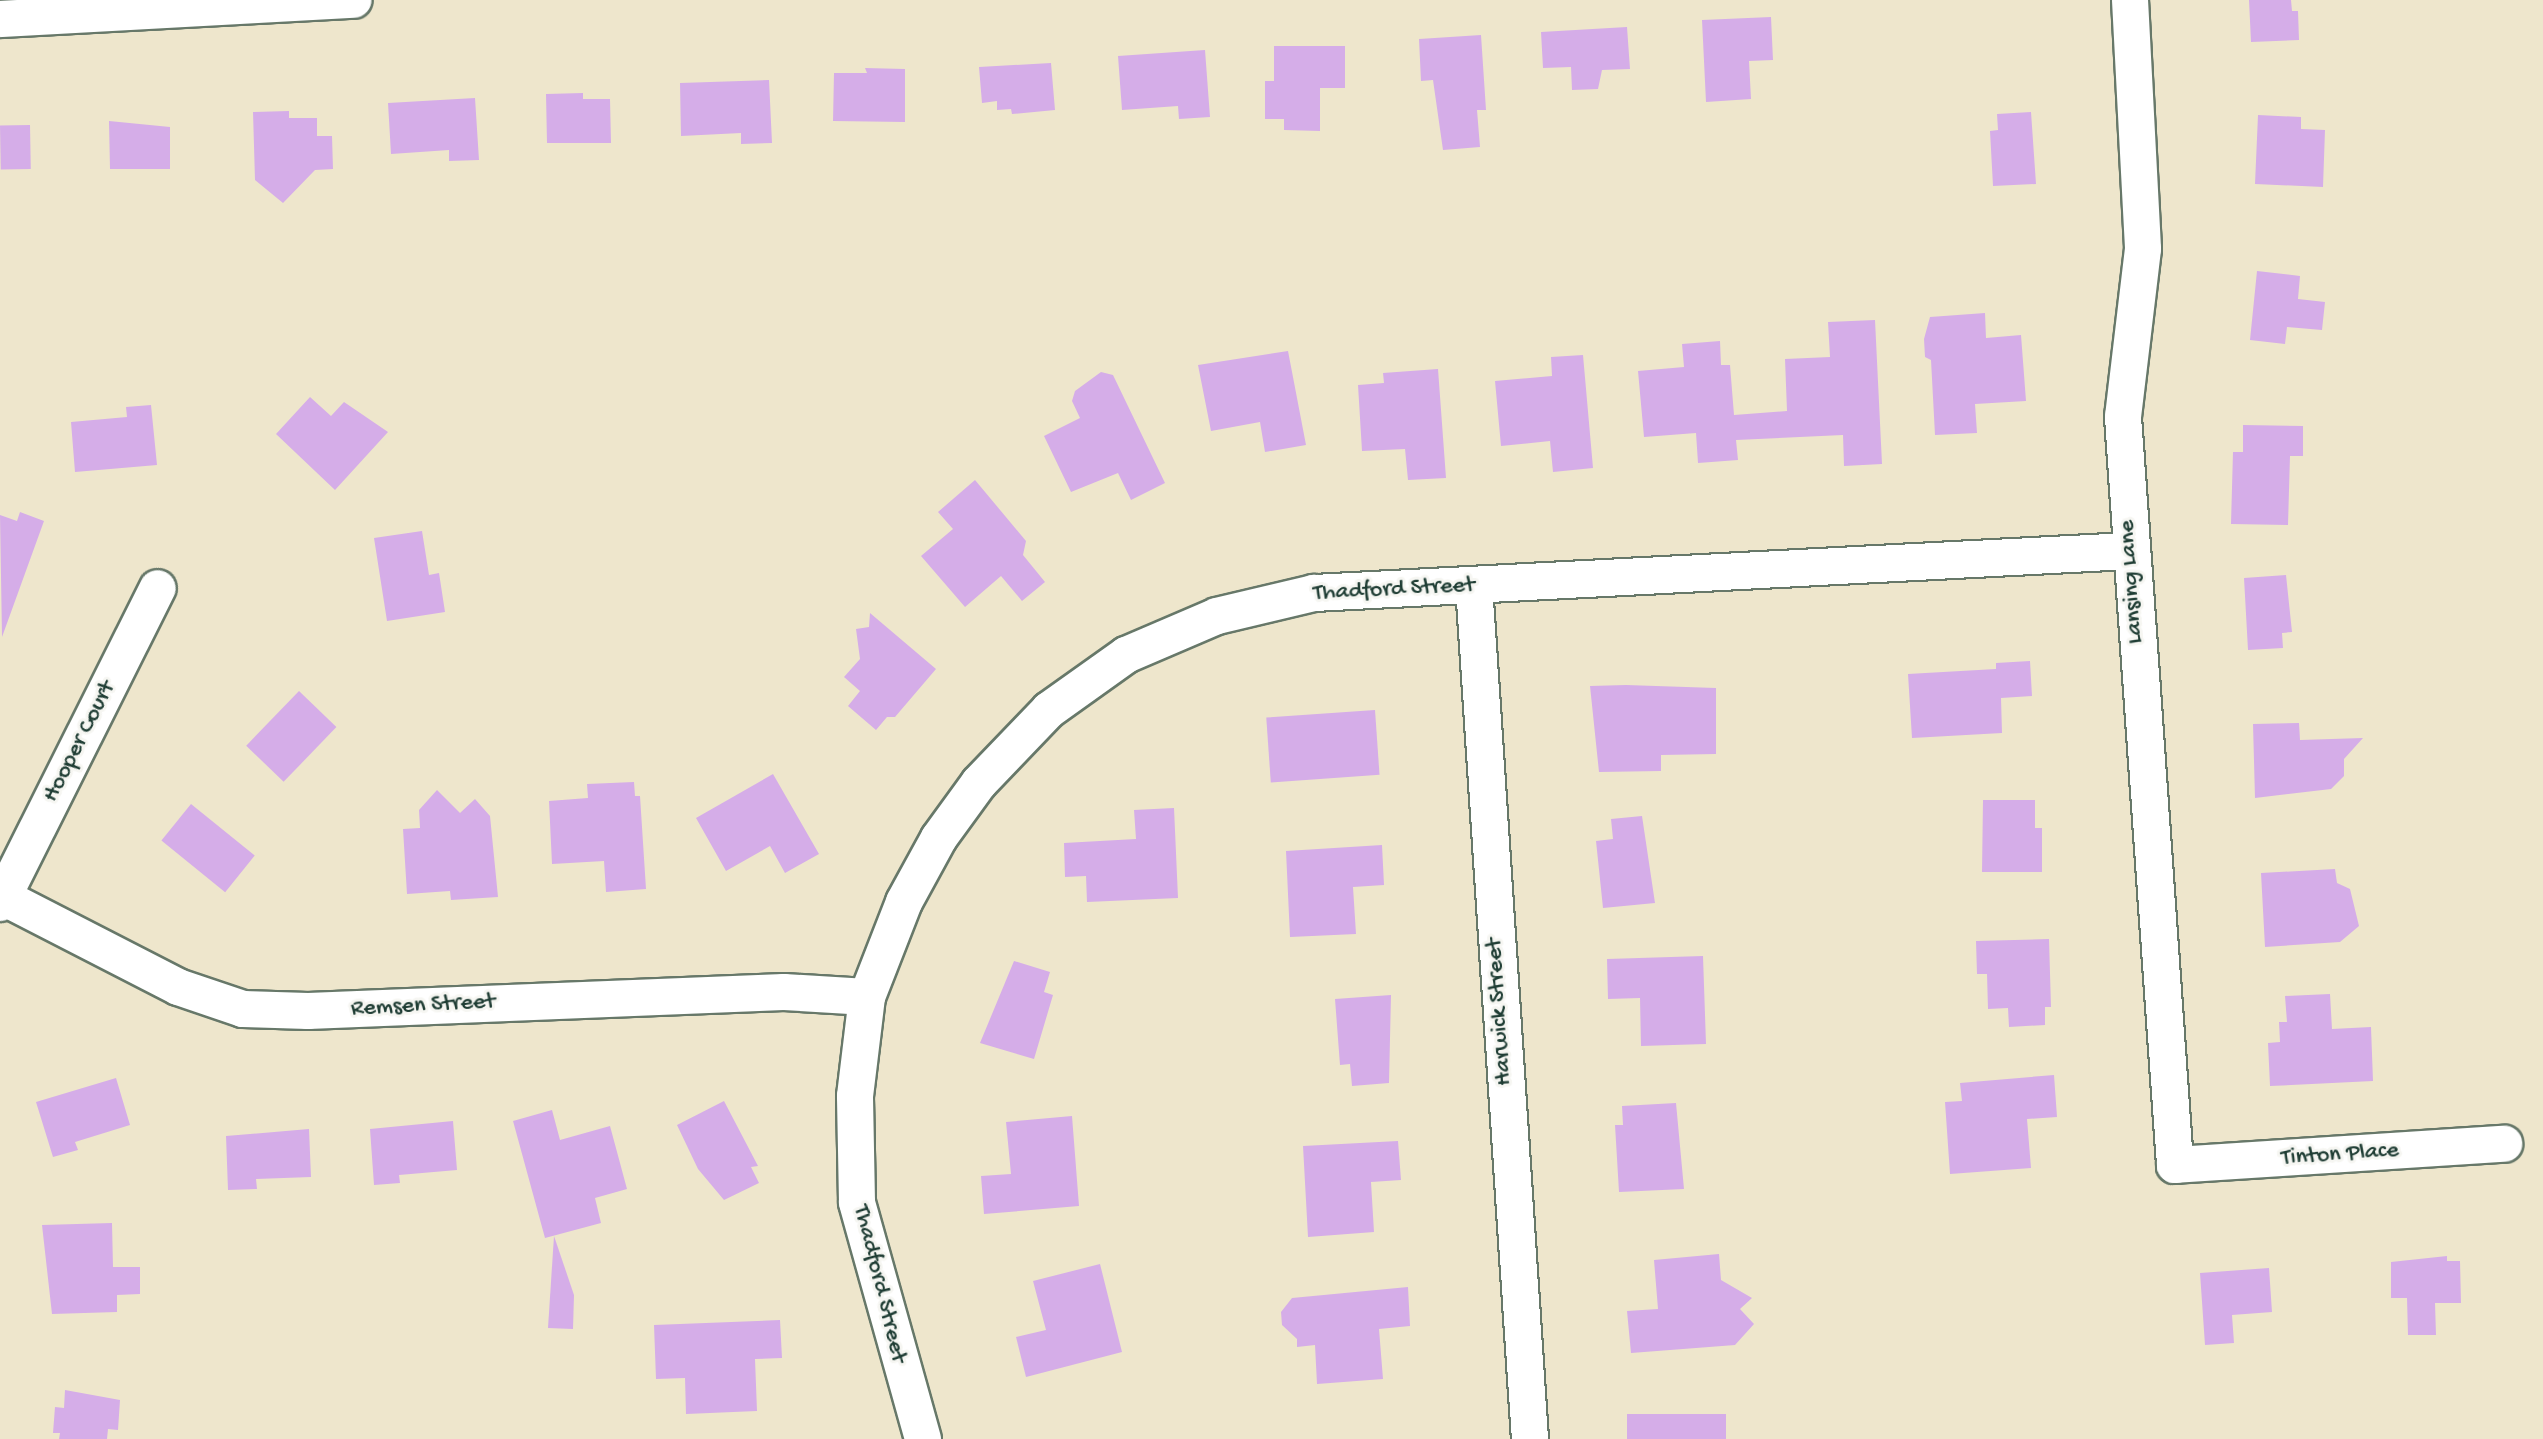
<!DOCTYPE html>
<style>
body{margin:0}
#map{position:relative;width:2543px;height:1439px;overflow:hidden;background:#eee6cc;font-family:"Gochi Hand",sans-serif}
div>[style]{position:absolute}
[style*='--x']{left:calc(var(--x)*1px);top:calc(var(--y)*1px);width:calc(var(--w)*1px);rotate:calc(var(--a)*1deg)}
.building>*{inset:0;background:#d5ade8;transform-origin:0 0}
.roads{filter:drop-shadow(2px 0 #677869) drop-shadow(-2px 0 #677869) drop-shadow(0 2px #677869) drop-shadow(0 -2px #677869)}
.minor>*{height:36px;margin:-18px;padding:0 18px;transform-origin:18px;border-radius:18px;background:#fff}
span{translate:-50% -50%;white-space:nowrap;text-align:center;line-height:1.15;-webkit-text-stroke:6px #f6f6f2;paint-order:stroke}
.street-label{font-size:24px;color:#1f3d34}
</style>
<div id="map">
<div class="building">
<i style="clip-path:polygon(2249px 0,2291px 0,2292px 11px,2298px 11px,2299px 40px,2251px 42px)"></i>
<i style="clip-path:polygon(1771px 17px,1773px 60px,1749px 61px,1751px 99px,1706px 102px,1702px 20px)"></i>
<i style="clip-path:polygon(1627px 27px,1630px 69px,1602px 70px,1598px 89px,1572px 90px,1571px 67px,1543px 68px,1541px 32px)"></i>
<i style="clip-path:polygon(1481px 35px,1486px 110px,1477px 110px,1480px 147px,1443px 150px,1433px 80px,1421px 81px,1419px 39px)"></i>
<i style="clip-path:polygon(1274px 46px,1345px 46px,1345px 88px,1320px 88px,1320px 131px,1284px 130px,1284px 119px,1265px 119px,1265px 81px,1274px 81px)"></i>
<i style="clip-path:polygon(1205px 50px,1210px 117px,1179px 119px,1178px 106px,1122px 110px,1118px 56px)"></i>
<i style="clip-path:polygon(1051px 63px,1055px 110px,1012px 114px,1011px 109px,997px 110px,997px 101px,982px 103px,979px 67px)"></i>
<i style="clip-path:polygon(865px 68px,905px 69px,905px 122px,833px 121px,834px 73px,867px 73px)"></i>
<i style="clip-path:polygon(769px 80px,772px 143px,741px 144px,741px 133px,681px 136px,680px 83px)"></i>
<i style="clip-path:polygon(583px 93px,583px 99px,610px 99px,611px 143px,547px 143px,546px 94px)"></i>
<i style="clip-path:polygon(475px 98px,479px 160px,449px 161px,449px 150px,391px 154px,388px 103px)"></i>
<i style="clip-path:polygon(289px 111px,289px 118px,317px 118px,317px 136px,332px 136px,333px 169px,315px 170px,283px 203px,255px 180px,253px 112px)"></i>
<i style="clip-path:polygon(2031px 112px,2036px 184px,1993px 186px,1990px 131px,1998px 130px,1997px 114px)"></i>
<i style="clip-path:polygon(2258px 115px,2301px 117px,2301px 129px,2325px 130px,2323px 187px,2255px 184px)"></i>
<i style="clip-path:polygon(109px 121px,170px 127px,170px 169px,110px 169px)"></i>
<i style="left:30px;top:125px;width:44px;height:30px;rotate:89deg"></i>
<i style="clip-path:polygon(2257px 271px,2300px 276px,2298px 299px,2325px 302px,2322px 330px,2287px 327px,2285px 344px,2250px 340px)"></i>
<i style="clip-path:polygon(1985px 313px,1986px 338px,2021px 335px,2026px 401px,1975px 404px,1977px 433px,1935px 435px,1931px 360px,1925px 357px,1924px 339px,1930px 317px)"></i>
<i style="clip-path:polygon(1875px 320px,1882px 464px,1844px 466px,1843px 435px,1736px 440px,1738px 460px,1698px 463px,1696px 433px,1644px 437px,1638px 371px,1684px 367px,1682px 344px,1720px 341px,1721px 365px,1730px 365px,1734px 415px,1787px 411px,1785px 359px,1830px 357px,1828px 322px)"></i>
<i style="clip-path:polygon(1288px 351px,1306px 445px,1265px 452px,1260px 422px,1211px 431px,1198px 365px)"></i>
<i style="clip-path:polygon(1583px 355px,1593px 468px,1553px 472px,1550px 441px,1501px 446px,1495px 381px,1552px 376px,1551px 357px)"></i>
<i style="clip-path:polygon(1438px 369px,1446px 478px,1408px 480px,1405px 449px,1362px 451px,1358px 385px,1384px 383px,1383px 373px)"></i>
<i style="clip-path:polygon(1101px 372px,1113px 375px,1165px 483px,1131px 500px,1118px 473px,1071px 492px,1044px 436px,1080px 418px,1072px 401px,1075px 391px)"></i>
<i style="clip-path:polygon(310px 397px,331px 416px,344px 402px,388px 432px,335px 490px,276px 434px)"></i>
<i style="clip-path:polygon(151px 405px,157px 465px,75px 472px,71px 422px,127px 417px,126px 407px)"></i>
<i style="clip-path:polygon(2243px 425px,2303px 426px,2303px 456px,2290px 456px,2288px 525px,2231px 524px,2233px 452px,2243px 452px)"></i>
<i style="clip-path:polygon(975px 480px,1026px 541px,1023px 555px,1045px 582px,1022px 601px,1001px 576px,965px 607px,921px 556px,953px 529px,938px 512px)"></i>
<i style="clip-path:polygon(20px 512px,44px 521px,2px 637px,0 515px,17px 521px)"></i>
<i style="clip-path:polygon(422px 531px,429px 575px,439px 573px,445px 612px,387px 621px,374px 538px)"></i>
<i style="clip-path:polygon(2286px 575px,2292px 632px,2282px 633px,2283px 648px,2248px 650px,2244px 578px)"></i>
<i style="clip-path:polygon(870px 613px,936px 669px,895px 717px,887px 717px,876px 730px,848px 706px,860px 691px,844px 677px,860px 659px,856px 629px,869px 627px)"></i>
<i style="clip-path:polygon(2030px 661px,2032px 696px,2001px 698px,2002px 733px,1912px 738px,1908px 674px,1996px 669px,1996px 663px)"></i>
<i style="clip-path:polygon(1626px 685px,1716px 688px,1716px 754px,1661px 755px,1661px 771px,1599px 772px,1590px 686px)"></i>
<i style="left:299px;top:691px;width:52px;height:76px;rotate:44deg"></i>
<i style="left:1375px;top:710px;width:65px;height:109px;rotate:86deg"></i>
<i style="clip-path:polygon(2299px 723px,2300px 740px,2363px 738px,2344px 759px,2344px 776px,2331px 789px,2255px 798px,2253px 724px)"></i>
<i style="clip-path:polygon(773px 774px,819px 854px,785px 873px,770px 846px,726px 871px,696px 818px)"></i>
<i style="clip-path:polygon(634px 782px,635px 796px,640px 796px,646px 889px,606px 892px,604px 861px,552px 864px,549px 801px,588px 798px,587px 784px)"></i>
<i style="clip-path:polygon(437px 790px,460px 813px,475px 799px,490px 816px,498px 897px,451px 900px,450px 891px,407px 894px,403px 829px,420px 828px,419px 810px)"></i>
<i style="clip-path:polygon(1983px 800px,2035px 800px,2035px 828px,2042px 828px,2042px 872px,1982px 872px)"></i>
<i style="left:191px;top:804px;width:82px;height:47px;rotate:39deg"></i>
<i style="clip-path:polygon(1174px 808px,1178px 898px,1087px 902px,1086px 876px,1065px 877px,1064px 843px,1136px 839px,1134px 810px)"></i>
<i style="clip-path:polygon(1642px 816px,1655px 903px,1603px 908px,1596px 841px,1613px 839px,1611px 819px)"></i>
<i style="clip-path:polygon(1382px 845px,1384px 885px,1353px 887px,1356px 934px,1290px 937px,1286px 851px)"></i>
<i style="clip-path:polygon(2335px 869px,2337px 883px,2350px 889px,2359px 926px,2340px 942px,2265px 947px,2261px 873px)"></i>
<i style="clip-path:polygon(2049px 939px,2051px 1007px,2045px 1007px,2045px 1025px,2009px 1027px,2008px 1008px,1988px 1009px,1987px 974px,1977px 974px,1976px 941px)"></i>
<i style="clip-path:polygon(1703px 956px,1706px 1044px,1641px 1046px,1640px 998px,1608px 999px,1607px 959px)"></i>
<i style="clip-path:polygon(1014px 961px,1050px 972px,1044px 992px,1053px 995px,1034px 1059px,980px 1043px)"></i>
<i style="clip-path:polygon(2330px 994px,2332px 1029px,2371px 1027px,2373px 1081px,2270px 1086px,2268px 1043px,2280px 1042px,2279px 1022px,2287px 1022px,2285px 996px)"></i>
<i style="clip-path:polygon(1391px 995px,1389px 1083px,1352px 1086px,1350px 1064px,1340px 1065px,1335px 999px)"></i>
<i style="clip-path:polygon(2054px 1075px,2057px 1117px,2027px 1119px,2031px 1168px,1950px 1174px,1945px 1102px,1962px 1101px,1960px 1083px)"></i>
<i style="clip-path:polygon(116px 1078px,130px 1125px,75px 1142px,78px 1150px,53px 1157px,36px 1102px)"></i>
<i style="clip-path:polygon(724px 1101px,758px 1166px,751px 1167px,759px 1183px,724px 1200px,698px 1169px,677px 1125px)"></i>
<i style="clip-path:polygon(1676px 1103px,1684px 1189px,1619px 1192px,1615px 1125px,1623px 1125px,1622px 1106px)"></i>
<i style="clip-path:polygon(552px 1110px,560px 1140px,610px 1126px,627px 1189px,595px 1198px,601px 1223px,545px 1238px,513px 1121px)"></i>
<i style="clip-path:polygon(1072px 1116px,1079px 1206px,984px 1214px,981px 1176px,1011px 1174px,1006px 1122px)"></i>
<i style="clip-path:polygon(453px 1121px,457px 1170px,399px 1175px,400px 1183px,374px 1185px,370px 1129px)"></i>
<i style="clip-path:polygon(309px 1129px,311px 1177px,256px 1179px,257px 1189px,228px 1190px,226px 1136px)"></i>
<i style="clip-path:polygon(1398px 1141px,1401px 1180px,1371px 1182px,1374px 1232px,1308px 1237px,1303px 1146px)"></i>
<i style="clip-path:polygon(112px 1223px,113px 1267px,140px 1267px,140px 1294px,117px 1295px,117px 1312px,52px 1314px,42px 1225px)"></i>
<i style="clip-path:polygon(554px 1236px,574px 1295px,573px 1329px,548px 1328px)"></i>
<i style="clip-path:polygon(1719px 1254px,1721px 1280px,1752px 1298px,1740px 1309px,1754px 1324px,1735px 1345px,1631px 1353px,1627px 1311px,1658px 1309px,1654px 1260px)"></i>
<i style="clip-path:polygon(2447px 1256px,2447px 1261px,2460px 1261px,2461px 1303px,2435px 1303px,2436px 1335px,2408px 1335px,2407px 1298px,2391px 1298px,2391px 1262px)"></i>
<i style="clip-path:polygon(1100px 1264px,1122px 1352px,1026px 1377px,1016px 1337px,1046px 1330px,1033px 1281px)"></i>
<i style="clip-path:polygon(2269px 1268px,2272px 1312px,2232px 1315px,2234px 1343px,2205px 1345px,2200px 1273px)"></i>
<i style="clip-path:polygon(1408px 1287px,1410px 1326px,1379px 1329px,1383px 1379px,1317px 1384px,1315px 1345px,1297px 1347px,1297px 1339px,1282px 1325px,1281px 1312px,1292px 1298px)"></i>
<i style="clip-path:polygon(780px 1320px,782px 1358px,755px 1359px,757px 1411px,686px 1414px,685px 1378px,656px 1379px,654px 1325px)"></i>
<i style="clip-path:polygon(65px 1390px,120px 1400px,118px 1430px,108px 1429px,107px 1439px,59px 1439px,60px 1433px,53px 1433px,55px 1407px,64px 1408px)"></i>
<i style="left:1726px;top:1414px;width:25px;height:99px;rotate:90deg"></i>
</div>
<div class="roads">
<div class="minor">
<i style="--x:2130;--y:0;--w:249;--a:87"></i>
<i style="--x:2143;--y:249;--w:169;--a:96.8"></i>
<i style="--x:2123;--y:417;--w:750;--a:86.02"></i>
<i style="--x:2175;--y:1165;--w:330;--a:-3.7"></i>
<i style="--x:0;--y:19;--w:354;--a:-3.1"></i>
<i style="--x:1474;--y:585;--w:856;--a:86.25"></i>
<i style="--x:3;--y:897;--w:197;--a:27.2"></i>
<i style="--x:178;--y:987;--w:69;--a:18.7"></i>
<i style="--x:243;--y:1009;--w:65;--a:1.8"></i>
<i style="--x:308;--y:1011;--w:476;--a:-2.3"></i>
<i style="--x:784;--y:992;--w:83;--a:3.4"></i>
<i style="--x:0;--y:903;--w:352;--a:-63.4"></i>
<i style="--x:923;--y:1439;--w:246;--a:-105.6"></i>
<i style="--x:857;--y:1202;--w:106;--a:-91.1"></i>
<i style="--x:855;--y:1096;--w:100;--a:-83.1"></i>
<i style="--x:867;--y:997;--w:102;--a:-68.7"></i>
<i style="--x:904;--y:902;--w:73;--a:-61.3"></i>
<i style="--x:939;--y:838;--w:68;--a:-54"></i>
<i style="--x:979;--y:783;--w:101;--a:-46.2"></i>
<i style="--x:1049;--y:710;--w:95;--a:-35.5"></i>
<i style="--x:1126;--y:655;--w:99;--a:-23.2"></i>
<i style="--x:1217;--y:616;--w:100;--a:-13.3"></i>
<i style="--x:1314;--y:593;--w:816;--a:-2.95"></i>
</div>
</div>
<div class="street-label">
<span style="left:2132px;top:582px;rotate:-94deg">Lansing Lane</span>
<span style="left:1394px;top:590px;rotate:-3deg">Thadford Street</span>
<span style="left:80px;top:742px;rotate:-63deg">Hooper Court</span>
<span style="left:423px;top:1006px;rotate:-3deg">Remsen Street</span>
<span style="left:1500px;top:1012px;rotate:-94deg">Harwick Street</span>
<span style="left:2340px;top:1155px;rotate:-4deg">Tinton Place</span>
<span style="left:879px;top:1284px;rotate:76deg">Thadford Street</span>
</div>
</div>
